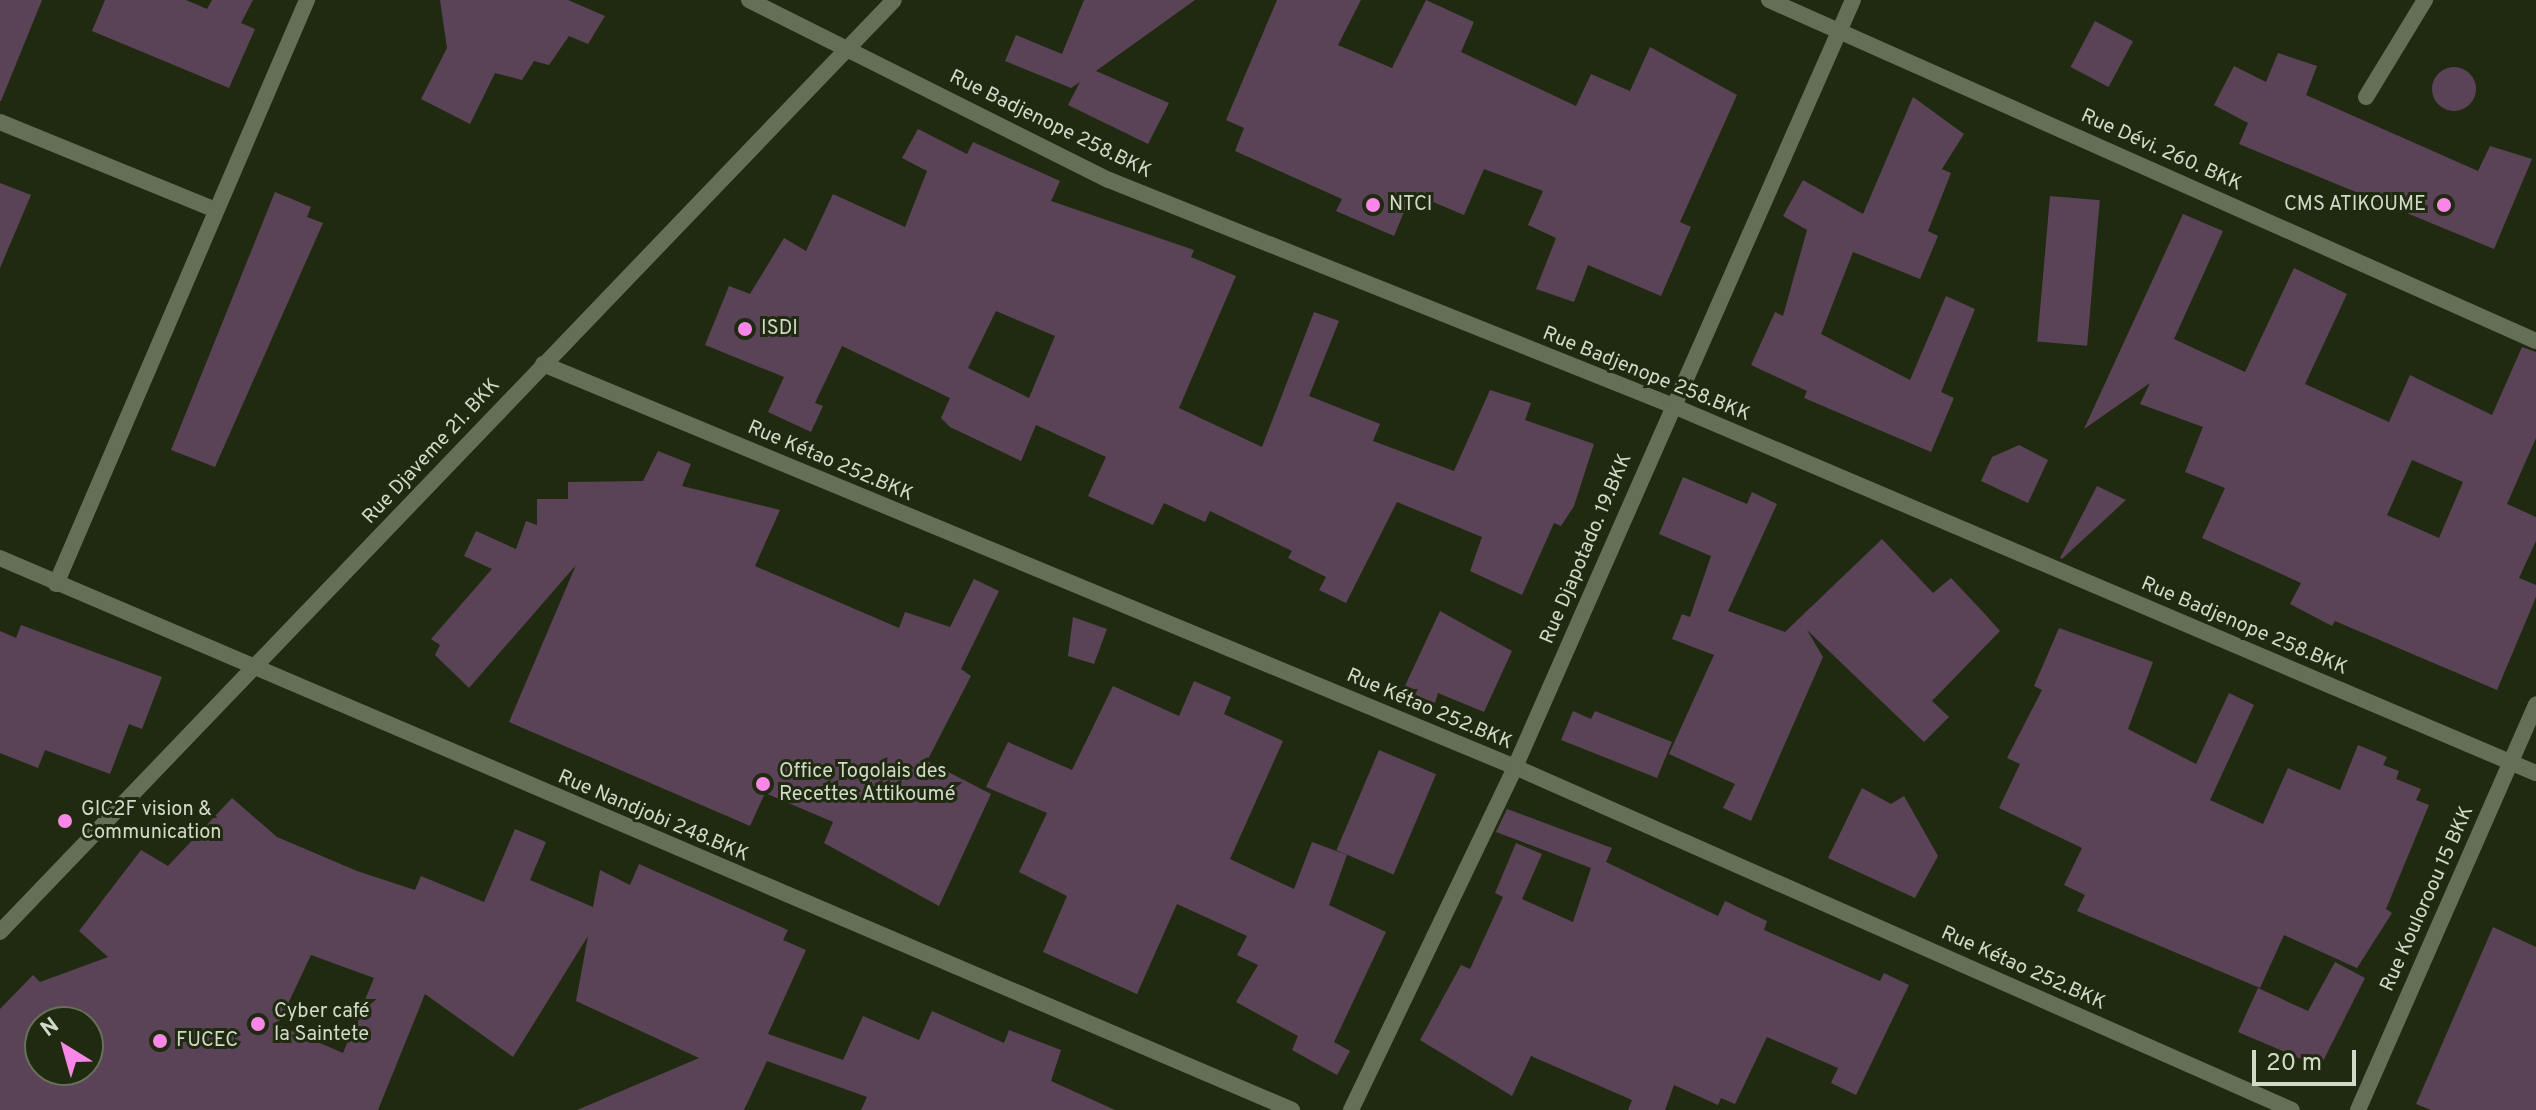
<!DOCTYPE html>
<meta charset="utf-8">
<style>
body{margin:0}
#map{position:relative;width:2536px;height:1110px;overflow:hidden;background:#202a10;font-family:Overpass,sans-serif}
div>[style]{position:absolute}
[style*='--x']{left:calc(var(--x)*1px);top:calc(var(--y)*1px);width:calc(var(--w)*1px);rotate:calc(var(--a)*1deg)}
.building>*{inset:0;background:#5b4357;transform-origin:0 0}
.round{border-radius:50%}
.lane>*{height:16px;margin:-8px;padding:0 8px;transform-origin:8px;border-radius:8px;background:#656f58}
.street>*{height:16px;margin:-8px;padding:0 8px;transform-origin:8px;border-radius:8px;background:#656f58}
.dots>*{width:22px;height:22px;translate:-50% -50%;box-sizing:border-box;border:4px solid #202a10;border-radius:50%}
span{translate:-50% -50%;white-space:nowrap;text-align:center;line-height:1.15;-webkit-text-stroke:6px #202a10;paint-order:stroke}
.street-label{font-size:20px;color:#d1d9c9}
.poi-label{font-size:20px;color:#d1d9c9}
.left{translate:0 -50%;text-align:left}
.right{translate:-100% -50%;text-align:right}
.north{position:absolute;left:24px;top:1006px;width:80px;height:80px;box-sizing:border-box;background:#202a10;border:2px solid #67705a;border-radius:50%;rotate:323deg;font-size:22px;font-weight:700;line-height:32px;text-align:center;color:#d1d9c9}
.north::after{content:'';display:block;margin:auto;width:28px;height:36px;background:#fa87e8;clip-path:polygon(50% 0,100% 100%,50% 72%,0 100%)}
.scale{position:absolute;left:2252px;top:1050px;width:104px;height:36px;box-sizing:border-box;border:4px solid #d1d9c9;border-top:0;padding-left:10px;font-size:24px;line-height:28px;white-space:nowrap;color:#d1d9c9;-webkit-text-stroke:6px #202a10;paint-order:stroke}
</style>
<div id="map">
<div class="building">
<i style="clip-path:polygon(0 0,42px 0,1px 101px,0 101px)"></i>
<i style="clip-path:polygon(105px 0,186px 0,207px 9px,212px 0,253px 0,241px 23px,255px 29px,229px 88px,92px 31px)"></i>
<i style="clip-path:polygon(440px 0,568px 0,605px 16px,588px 44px,569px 36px,549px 65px,534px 61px,522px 80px,495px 73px,470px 124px,421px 99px,447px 48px)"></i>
<i style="clip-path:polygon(1084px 0,1195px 0,1096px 71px,1169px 103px,1148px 144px,1068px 105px,1080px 82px,1071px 88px,1005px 61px,1016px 35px,1062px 54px)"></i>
<i style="clip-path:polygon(1277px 0,1361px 0,1338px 45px,1392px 68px,1426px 0,1474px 22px,1461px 52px,1576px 106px,1591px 74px,1630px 91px,1650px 47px,1737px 95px,1680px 222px,1691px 227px,1661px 296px,1588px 265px,1574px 302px,1536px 289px,1556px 238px,1528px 225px,1543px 191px,1484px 169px,1464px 215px,1412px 193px,1394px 236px,1336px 211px,1342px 199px,1235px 151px,1244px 128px,1226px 120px)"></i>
<i style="left:2095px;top:21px;width:43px;height:52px;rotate:28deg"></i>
<i style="clip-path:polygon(2278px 53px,2317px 66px,2306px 95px,2478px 171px,2490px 146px,2532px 159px,2494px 249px,2239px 144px,2248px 123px,2214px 105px,2234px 66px,2266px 82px)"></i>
<i class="round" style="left:2432px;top:67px;width:44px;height:44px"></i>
<i style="clip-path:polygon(1913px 97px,1964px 134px,1942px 169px,1951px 173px,1928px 231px,1938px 236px,1920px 279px,1853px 252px,1821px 334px,1910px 380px,1946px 296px,1975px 309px,1941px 392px,1954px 398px,1931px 452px,1804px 398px,1807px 391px,1751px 365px,1775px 312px,1783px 316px,1807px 230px,1783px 216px,1803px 180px,1863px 214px)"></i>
<i style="clip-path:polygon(evenodd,918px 129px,967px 154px,973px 142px,1060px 181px,1051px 201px,1194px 250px,1191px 257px,1236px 276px,1179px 408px,1262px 447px,1314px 312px,1339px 321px,1309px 396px,1380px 424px,1373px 441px,1454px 471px,1490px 390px,1531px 403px,1525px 420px,1594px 444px,1574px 506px,1561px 526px,1554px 523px,1522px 595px,1470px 571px,1482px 537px,1397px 502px,1346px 603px,1319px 590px,1326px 577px,1288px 558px,1292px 551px,1210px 511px,1205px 522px,1164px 503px,1153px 525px,1088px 496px,1106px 457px,1036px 425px,1021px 461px,950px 427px,941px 418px,950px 398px,842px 346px,815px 403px,823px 406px,811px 432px,768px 412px,784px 377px,705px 345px,729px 286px,750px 294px,784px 238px,806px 251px,833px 194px,905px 227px,927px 171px,902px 158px,918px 129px,996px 311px,1055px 336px,1029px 398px,968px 368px,996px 311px)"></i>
<i style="clip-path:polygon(0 183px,31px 195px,0 268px)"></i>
<i style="clip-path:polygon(275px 192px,311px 207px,307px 217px,323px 223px,215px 467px,171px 450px)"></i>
<i style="left:2050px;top:196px;width:50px;height:146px;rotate:5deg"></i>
<i style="clip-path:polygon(evenodd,2183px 214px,2223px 231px,2174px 339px,2245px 372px,2294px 268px,2347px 294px,2305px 384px,2389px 422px,2410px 375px,2492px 415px,2522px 347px,2536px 352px,2536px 438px,2507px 504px,2536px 517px,2536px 541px,2519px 578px,2536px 585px,2536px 597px,2497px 690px,2335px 621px,2332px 626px,2290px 604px,2301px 583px,2202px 538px,2225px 488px,2185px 472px,2203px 427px,2140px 404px,2150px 383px,2084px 429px,2183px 214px,2412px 460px,2463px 482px,2439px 538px,2387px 515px,2412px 460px)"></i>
<i style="clip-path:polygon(2019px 445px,2048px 460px,2028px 503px,1981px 481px,1992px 457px)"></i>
<i style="clip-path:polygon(658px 451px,691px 464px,682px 486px,780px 510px,755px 566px,899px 628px,905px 612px,950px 627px,974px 579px,999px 591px,961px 669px,971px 676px,927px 761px,991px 794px,939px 906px,824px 843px,833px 822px,765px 793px,750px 826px,509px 722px,576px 565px,469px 688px,435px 655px,440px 645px,431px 639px,492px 569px,464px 556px,476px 531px,516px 549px,526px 521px,537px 525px,537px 499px,568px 499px,568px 482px,643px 481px)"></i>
<i style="clip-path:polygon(1683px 477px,1747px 504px,1752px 492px,1777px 504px,1728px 611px,1785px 632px,1882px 539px,1933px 593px,1951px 578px,1983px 612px,2000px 631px,1932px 701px,1949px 717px,1924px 742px,1807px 630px,1823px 657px,1751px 821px,1723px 808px,1735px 784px,1669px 754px,1714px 655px,1672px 639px,1682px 614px,1690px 617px,1711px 556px,1659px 534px)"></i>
<i style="clip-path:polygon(2097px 486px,2126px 500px,2062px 559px,2060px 558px)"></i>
<i style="clip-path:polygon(1440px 611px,1512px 651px,1484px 712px,1438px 693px,1435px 703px,1403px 690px)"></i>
<i style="clip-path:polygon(1073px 617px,1107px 629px,1094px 664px,1068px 656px)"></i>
<i style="clip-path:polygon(21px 625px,162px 677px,142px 729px,129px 724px,110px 774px,45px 750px,38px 768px,0 753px,0 631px,16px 638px)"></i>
<i style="clip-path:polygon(2059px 628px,2153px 662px,2128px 729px,2196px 764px,2229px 693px,2254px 705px,2210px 800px,2263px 824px,2288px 768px,2340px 790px,2358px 745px,2387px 757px,2383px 765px,2399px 771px,2396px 779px,2421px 789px,2416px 800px,2429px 805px,2386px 909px,2392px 913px,2357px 968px,2284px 935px,2260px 988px,2077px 911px,2085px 895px,2064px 885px,2082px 848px,1999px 808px,2020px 764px,2007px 758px,2042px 690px,2034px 686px)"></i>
<i style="clip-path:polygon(1194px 681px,1231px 697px,1224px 714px,1283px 741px,1230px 859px,1294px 889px,1312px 842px,1347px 855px,1329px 905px,1386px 932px,1334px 1042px,1350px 1051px,1337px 1075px,1292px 1050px,1298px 1036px,1236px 1002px,1258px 965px,1237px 955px,1247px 936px,1177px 904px,1137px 994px,1043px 952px,1067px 896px,1019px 872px,1047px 813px,986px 787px,1008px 742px,1072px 770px,1113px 686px,1179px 716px)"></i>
<i style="clip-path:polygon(1573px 711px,1591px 719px,1595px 711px,1672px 742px,1657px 778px,1561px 740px)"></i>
<i style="left:1379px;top:750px;width:62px;height:109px;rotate:23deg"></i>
<i style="clip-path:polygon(1862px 788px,1891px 804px,1904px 796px,1938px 856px,1915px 898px,1828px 858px)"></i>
<i style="clip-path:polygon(evenodd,232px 798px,277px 837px,357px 871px,415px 890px,421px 876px,484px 902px,515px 829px,546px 842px,530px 880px,593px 907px,600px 870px,630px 885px,639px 864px,788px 930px,783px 940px,806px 950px,768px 1034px,843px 1060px,863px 1016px,919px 1040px,932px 1011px,1004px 1043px,1009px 1030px,1061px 1050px,1051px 1081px,1115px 1110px,861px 1110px,867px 1097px,767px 1061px,744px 1110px,577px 1110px,699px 1058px,576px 1001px,588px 936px,513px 1057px,425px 994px,378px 1110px,0 1110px,0 1009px,33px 975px,40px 982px,108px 957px,79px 931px,141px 850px,168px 866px,232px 798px,311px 955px,374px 978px,343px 1053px,278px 1025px,311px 955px,232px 798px,40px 1022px,88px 1022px,88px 1070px,40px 1070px,40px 1022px)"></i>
<i style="clip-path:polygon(1507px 809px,1612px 848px,1606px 862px,1718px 916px,1725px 901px,1767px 921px,1764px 930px,1880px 981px,1884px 973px,1909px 985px,1856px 1095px,1831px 1083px,1838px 1068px,1767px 1037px,1735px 1104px,1721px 1098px,1718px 1105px,1674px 1085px,1665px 1110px,1628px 1110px,1632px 1100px,1531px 1056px,1512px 1096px,1420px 1040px,1461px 965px,1470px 969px,1503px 897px,1495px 893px,1516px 843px,1542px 854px,1522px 899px,1573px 922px,1591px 868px,1496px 832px)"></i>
<i style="clip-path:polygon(2493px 927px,2536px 947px,2536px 1110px,2431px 1110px,2416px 1104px)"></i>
<i style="clip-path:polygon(2335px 962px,2365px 978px,2320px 1067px,2238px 1032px,2258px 988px,2308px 1011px)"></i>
</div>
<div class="lane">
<i style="--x:2366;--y:97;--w:114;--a:-58.7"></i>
</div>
<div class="street">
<i style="--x:749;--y:0;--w:402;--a:26.6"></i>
<i style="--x:1109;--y:180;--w:605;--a:21.82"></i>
<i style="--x:1671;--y:405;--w:940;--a:23.05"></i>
<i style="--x:1769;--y:0;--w:839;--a:23.97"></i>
<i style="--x:0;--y:122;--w:230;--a:22.2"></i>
<i style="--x:543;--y:364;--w:1052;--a:22.52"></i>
<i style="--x:1515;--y:767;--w:849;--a:23.82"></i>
<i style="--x:0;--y:558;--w:1405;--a:23.13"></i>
<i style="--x:56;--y:584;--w:636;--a:-66.74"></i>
<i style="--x:0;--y:932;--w:1291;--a:-46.19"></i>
<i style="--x:1351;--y:1110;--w:380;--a:-64.4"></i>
<i style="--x:1515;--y:767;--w:838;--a:-66.22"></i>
<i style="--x:2358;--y:1110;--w:443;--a:-66.3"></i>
</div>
<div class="dots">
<i style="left:1373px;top:205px;background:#fa87e8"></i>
<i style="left:2444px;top:205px;background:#fa87e8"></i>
<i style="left:745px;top:329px;background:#fa87e8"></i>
<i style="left:763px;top:784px;background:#fa87e8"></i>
<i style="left:65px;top:821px;background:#fa87e8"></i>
<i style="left:258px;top:1024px;background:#fa87e8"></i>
<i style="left:160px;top:1041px;background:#fa87e8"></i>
</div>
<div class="street-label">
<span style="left:1050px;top:125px;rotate:26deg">Rue Badjenope 258.BKK</span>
<span style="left:2161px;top:151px;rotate:24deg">Rue Dévi. 260. BKK</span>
<span style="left:1646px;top:375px;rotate:22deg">Rue Badjenope 258.BKK</span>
<span style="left:432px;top:452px;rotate:-47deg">Rue Djaveme 21. BKK</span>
<span style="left:830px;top:462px;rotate:23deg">Rue Kétao 252.BKK</span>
<span style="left:1587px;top:549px;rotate:-67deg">Rue Djapotado. 19.BKK</span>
<span style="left:2244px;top:627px;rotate:23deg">Rue Badjenope 258.BKK</span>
<span style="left:1429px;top:710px;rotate:23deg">Rue Kétao 252.BKK</span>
<span style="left:653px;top:817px;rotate:23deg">Rue Nandjobi 248.BKK</span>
<span style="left:2428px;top:899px;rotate:-66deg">Rue Kouloroou 15 BKK</span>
<span style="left:2023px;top:969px;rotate:24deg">Rue Kétao 252.BKK</span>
</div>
<div class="poi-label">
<span class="left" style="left:1389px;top:205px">NTCI</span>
<span class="right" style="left:2426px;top:205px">CMS ATIKOUME</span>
<span class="left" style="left:761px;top:329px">ISDI</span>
<span class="left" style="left:779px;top:784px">Office Togolais des<br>Recettes Attikoumé</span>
<span class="left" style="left:81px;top:822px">GIC2F vision &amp;<br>Communication</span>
<span class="left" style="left:274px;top:1024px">Cyber café<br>la Saintete</span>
<span class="left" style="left:176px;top:1041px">FUCEC</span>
</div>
<div class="north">N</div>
<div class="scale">20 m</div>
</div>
